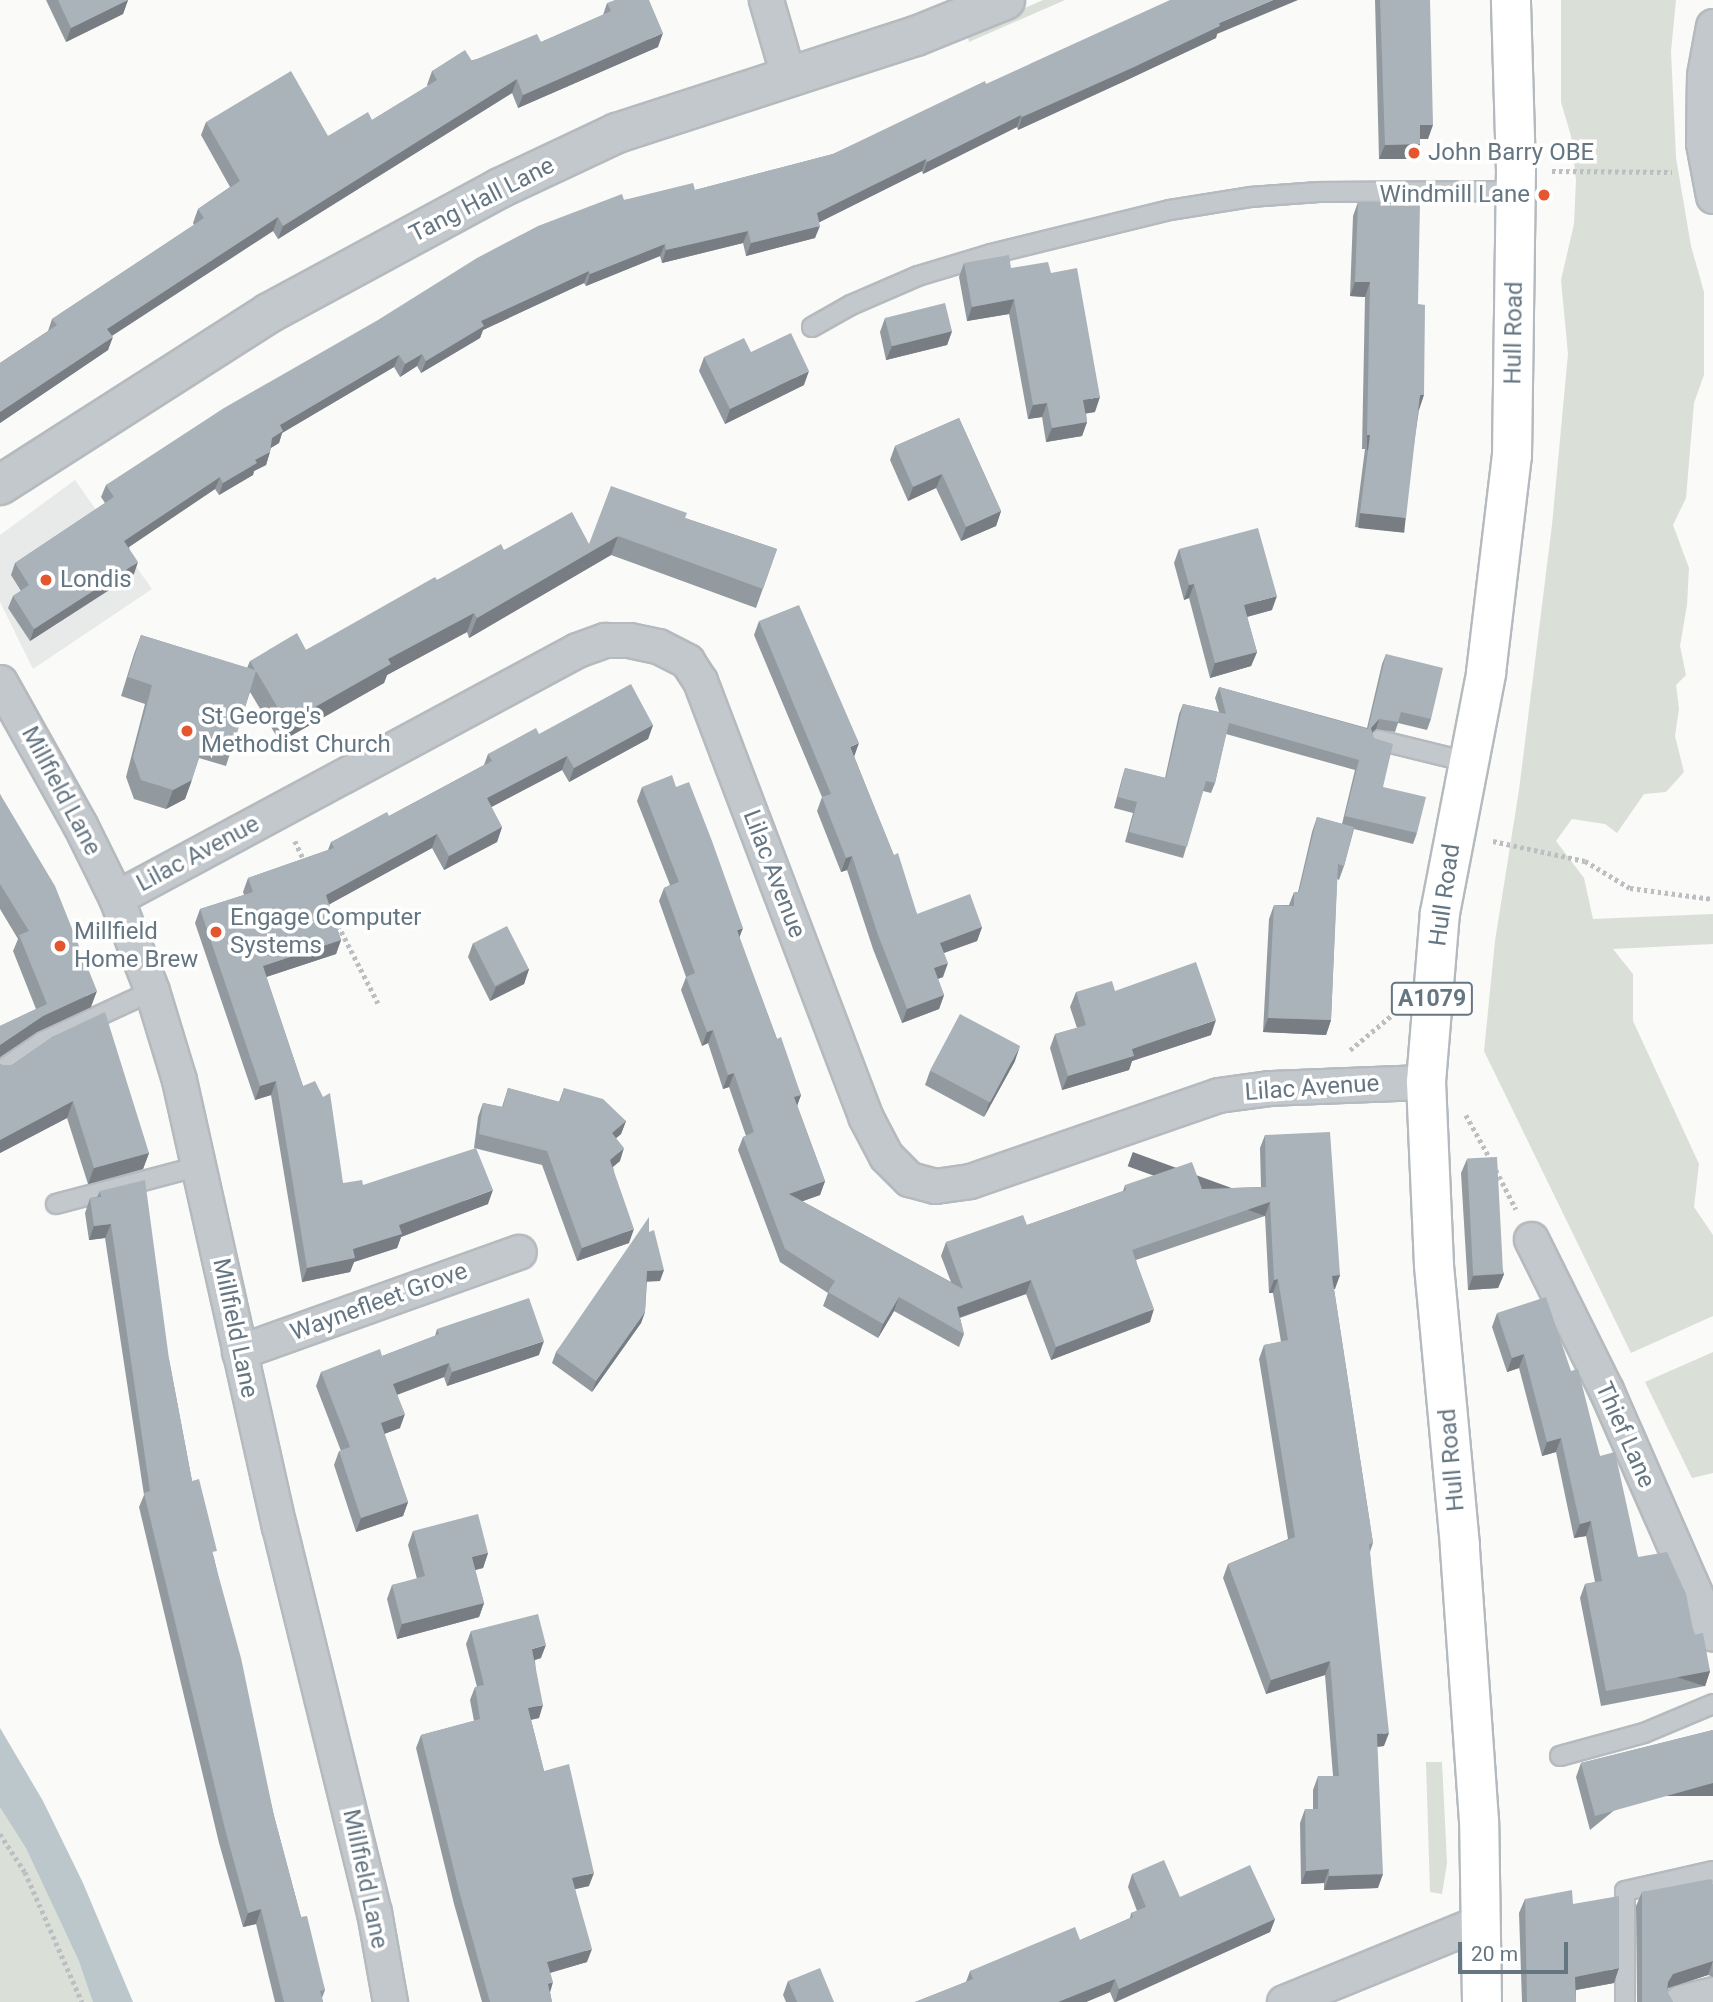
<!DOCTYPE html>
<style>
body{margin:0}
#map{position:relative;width:1713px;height:2002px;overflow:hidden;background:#fafaf8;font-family:Roboto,sans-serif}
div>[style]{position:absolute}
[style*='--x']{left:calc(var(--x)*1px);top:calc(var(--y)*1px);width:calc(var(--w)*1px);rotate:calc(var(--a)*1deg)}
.built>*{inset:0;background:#e8e9e9}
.green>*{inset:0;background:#dadfd7}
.water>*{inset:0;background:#bbc7cb}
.path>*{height:4.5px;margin-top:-2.25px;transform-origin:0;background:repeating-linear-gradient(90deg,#bbbfc2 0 3.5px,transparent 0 7px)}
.roads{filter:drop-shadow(2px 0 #b5babe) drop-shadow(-2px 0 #b5babe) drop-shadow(0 2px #b5babe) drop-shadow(0 -2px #b5babe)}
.service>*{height:18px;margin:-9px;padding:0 9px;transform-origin:9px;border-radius:9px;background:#c3c8cc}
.minor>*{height:33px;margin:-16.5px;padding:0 16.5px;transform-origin:16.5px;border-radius:16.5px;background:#c3c8cc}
.tertiary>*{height:38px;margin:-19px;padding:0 19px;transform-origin:19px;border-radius:19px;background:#c3c8cc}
.primary>*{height:38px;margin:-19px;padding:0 19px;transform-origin:19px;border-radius:19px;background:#fff}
.wall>*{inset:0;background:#929a9f}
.shaded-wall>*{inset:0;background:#777d82;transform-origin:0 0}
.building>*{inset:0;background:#aab3b9;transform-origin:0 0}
.dots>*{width:19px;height:19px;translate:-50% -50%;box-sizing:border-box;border:4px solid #fff;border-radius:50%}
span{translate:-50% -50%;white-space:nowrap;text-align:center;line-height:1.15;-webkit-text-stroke:7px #fff;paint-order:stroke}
.shield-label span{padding:2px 5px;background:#fff;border:2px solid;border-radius:5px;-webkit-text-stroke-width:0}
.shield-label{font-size:23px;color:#657683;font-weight:700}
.poi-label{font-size:24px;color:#657683}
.left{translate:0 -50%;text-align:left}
.right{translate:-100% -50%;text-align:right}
.street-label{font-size:24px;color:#657683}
.scale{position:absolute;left:1458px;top:1942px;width:110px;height:32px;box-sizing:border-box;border:4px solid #657683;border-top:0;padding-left:9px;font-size:21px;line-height:24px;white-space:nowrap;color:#657683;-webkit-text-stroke:5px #fff;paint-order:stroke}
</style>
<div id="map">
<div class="built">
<i style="clip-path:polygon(75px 480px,152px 589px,33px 669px,0 602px,0 535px)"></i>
</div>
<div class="green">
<i style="clip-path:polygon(1043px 0,1065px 0,969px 42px,967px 34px)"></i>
<i style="clip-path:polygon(1561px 0,1676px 0,1671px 51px,1676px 158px,1691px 246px,1704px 292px,1704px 375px,1694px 403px,1686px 498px,1673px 525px,1689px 568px,1687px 605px,1680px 646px,1686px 675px,1676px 685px,1679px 709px,1675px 736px,1684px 772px,1666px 792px,1644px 794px,1617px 833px,1605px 824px,1572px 819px,1556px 841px,1584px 878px,1593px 919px,1713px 914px,1713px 944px,1613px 949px,1633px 974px,1633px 1021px,1699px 1164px,1694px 1207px,1713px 1235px,1713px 1316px,1631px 1353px,1484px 1051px,1495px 941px,1519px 790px,1552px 525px,1568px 354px,1561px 280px,1574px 224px,1576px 180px,1571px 136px,1561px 102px)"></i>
<i style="clip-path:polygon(1713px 1352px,1713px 1473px,1692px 1478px,1645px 1382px)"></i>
<i style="clip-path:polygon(1426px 1762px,1442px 1762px,1447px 1863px,1442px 1894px,1430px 1892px)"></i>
<i style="clip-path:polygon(0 1775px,116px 2002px,0 2002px)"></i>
</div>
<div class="water">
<i style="clip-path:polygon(0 1728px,43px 1801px,83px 1883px,133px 2002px,93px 2002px,79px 1961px,26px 1848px,0 1807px)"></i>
</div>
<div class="path">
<i style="--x:1552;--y:171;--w:120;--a:0.5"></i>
<i style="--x:295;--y:841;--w:23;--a:65"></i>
<i style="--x:1493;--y:841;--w:94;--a:12.3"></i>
<i style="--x:1585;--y:861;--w:52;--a:31"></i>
<i style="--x:1630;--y:888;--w:84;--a:7.5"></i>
<i style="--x:332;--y:913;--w:103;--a:62.9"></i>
<i style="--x:1350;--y:1050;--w:55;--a:-39.8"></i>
<i style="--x:1466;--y:1115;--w:54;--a:61"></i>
<i style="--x:1496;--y:1170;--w:44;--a:62.9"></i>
<i style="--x:0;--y:1834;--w:45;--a:56.7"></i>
<i style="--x:25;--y:1872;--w:142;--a:66.3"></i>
</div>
<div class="roads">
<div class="service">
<i style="--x:812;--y:327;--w:45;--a:-29.4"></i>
<i style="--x:851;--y:305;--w:73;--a:-23.4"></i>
<i style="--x:918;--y:276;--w:76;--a:-16.8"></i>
<i style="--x:991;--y:254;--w:184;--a:-13.8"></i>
<i style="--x:1170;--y:210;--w:81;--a:-9.2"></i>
<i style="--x:1250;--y:197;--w:69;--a:-4.1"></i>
<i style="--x:1319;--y:192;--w:196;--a:-0.3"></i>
<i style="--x:1378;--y:740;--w:93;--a:13.7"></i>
<i style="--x:0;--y:1071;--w:51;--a:-34.6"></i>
<i style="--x:42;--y:1042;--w:121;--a:-24.9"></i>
<i style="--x:56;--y:1204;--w:149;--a:-14.8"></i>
<i style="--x:1560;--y:1756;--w:87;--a:-15.3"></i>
<i style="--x:1644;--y:1733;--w:75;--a:-22.8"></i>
<i style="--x:1625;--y:2002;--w:111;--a:-90"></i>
<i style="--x:1625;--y:1891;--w:90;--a:-12.8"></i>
</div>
<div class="minor">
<i style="--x:766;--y:0;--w:82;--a:73.8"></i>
<i style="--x:1713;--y:26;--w:50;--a:100.4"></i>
<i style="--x:1704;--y:75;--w:68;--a:90.8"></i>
<i style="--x:1703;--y:143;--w:54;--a:79.3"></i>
<i style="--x:0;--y:682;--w:164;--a:60.8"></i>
<i style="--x:80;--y:825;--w:81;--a:63.7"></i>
<i style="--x:116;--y:898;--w:100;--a:68.8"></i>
<i style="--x:152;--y:991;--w:93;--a:73.1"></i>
<i style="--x:179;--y:1080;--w:457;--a:77.4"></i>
<i style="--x:279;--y:1526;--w:398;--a:76.2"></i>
<i style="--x:374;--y:1912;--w:91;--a:79.9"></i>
<i style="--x:116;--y:898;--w:523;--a:-28.28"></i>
<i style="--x:577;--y:650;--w:30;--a:-20"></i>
<i style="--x:605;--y:640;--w:24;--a:0"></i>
<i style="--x:629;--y:640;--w:30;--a:12"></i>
<i style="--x:658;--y:646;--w:33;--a:27"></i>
<i style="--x:687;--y:661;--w:24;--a:57"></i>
<i style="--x:700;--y:681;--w:465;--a:69.2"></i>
<i style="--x:865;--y:1116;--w:45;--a:62.3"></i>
<i style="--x:886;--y:1156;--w:33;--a:45"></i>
<i style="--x:909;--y:1179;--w:27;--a:15"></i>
<i style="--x:935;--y:1186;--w:35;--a:-8"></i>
<i style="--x:970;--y:1181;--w:262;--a:-19.1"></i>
<i style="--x:1218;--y:1095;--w:51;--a:-7.8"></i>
<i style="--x:1269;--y:1088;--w:157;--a:-2.2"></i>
<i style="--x:1531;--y:1239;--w:169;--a:63.6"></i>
<i style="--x:1606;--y:1390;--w:266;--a:66.3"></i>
<i style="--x:239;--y:1352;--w:297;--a:-19.7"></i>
<i style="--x:1284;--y:2002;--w:214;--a:-22.2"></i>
<i style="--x:1681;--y:2002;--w:33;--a:-14"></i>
</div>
<div class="tertiary">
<i style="--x:0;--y:485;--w:319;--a:-32.6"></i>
<i style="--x:269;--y:313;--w:263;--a:-28.4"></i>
<i style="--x:500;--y:188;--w:129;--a:-25.2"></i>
<i style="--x:617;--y:133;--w:314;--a:-18"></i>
<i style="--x:916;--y:36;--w:96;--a:-22"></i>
</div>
<div class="primary">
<i style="--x:1482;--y:2002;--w:181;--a:-90.9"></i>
<i style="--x:1479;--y:1821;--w:276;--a:-94"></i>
<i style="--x:1460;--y:1546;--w:282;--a:-95.3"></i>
<i style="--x:1434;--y:1265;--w:183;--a:-92.5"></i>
<i style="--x:1426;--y:1082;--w:170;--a:-85.3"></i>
<i style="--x:1440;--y:913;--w:244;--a:-79.1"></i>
<i style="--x:1486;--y:673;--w:219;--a:-83.2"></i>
<i style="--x:1512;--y:456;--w:285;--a:-89.2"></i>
<i style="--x:1516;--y:171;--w:171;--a:-91.7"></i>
</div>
</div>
<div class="wall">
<i style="clip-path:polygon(46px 0,128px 0,123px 14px,66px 42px)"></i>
<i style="clip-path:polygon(1375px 0,1430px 0,1428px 139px,1420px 139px,1420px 144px,1414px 159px,1379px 159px)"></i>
<i style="clip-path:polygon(607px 3px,658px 47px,518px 108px,512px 93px,278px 239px,273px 231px,112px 336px,108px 350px,0 423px,0 363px,48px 331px,52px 319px,194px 225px,193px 223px,198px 209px,230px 187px,201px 135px,206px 122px,328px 136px,372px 120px,428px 86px,427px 85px,432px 71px,541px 42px,603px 15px)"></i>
<i style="clip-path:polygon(1217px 34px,1216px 38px,1127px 80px,1018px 130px,1017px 127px,923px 174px,922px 171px,819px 222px,815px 238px,746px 256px,743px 243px,662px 263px,660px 256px,586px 286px,584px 283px,483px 330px,480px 338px,421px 373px,417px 366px,400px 377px,394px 367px,282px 433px,279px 443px,271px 448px,266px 465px,254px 471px,253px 475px,219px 495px,215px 489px,129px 547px,134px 574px,30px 641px,8px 608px,13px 596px,21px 591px,11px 575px,15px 563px,105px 503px,101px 497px,106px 485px,624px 200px,695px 190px,833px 154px,986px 84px)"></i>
<i style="clip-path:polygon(1358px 202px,1418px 304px,1419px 410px,1401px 532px,1355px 527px,1365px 449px,1362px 449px,1365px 297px,1350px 296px,1353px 216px)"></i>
<i style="clip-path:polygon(964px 263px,1051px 273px,1095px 412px,1086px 413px,1087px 422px,1082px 436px,1046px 442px,1042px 417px,1028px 419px,1009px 314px,967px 321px,959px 277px)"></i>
<i style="clip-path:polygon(885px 318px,952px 331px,947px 345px,886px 360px,880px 332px)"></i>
<i style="clip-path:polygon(751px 352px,804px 385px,725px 424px,699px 371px,704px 357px)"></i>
<i style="clip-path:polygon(959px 418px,1001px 511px,996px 526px,961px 541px,936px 488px,908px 501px,890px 460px,895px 446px)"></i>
<i style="clip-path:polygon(685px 518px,777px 549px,756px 608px,611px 555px,469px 638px,467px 632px,387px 675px,384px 683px,280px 742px,250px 692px,226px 766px,199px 758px,185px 799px,166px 809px,134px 799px,126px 777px,145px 704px,121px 696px,134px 654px,141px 635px,247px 668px,250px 661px,306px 650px,437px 580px,504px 550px,589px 544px)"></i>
<i style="clip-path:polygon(1179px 549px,1272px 610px,1247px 617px,1257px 652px,1251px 666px,1210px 678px,1189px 598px,1184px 600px,1174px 563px)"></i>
<i style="clip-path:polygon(759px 621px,854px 756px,917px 914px,982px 927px,977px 941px,944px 953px,943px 977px,938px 979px,944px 995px,939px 1009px,902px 1023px,873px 949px,847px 870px,841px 872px,817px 811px,822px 797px,754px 635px)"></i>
<i style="clip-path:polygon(1386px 654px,1431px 719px,1427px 730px,1398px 723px,1395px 732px,1376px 729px,1372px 732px,1383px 787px,1417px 833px,1413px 844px,1354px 829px,1344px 866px,1339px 880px,1337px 879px,1331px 1020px,1326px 1035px,1263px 1032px,1269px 919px,1274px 905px,1289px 905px,1294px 892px,1298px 892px,1312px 832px,1317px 817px,1342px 824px,1355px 770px,1226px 734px,1215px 783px,1211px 793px,1203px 791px,1183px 858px,1125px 842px,1133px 813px,1114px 808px,1122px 778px,1125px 768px,1165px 778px,1179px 714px,1183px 704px,1219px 712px,1215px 698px,1219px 687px,1367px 728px,1382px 664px)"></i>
<i style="clip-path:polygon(653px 725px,648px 739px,569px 782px,562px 770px,491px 807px,502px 827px,497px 842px,444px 870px,432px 848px,329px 904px,341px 940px,336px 954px,266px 977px,303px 1086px,343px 1183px,363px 1185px,488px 1204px,401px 1237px,397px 1248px,354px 1262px,350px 1272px,302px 1282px,271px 1095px,255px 1100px,195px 923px,200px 909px,244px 895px,243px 892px,248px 878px,328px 850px,331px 842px,389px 816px,484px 765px,488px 754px,539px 734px)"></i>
<i style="clip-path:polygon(642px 787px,739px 938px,777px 1039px,801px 1095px,797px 1105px,825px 1181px,820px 1195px,802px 1201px,951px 1282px,941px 1256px,946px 1242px,1027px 1225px,1123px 1191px,1125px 1185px,1202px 1189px,1261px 1187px,1260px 1148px,1265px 1135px,1340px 1275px,1334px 1289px,1373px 1543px,1370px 1552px,1384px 1746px,1377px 1747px,1378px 1888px,1324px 1890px,1324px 1883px,1301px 1884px,1300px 1823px,1305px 1809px,1313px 1809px,1313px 1790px,1318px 1776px,1333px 1776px,1325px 1675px,1266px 1694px,1223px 1578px,1228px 1564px,1288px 1539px,1259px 1359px,1264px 1345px,1281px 1342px,1273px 1293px,1269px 1293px,1265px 1216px,1136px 1260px,1150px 1322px,1051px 1360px,1026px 1294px,960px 1318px,964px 1334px,959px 1347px,894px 1311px,878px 1338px,823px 1306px,828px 1293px,780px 1262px,738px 1150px,743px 1137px,746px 1136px,729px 1087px,723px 1089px,708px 1043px,702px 1046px,681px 990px,686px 977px,659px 901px,664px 888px,670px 885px,637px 801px)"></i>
<i style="clip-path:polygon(0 794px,91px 1007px,37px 1032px,0 1057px,0 1026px,36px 1009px,13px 951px,18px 939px,0 909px)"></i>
<i style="clip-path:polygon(473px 943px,529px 969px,524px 984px,490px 1001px,468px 957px)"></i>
<i style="clip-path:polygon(1115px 991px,1211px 1035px,1132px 1061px,1129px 1070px,1062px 1090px,1050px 1048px,1055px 1034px,1077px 1028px,1070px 1007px,1076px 992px)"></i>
<i style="clip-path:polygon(54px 1036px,149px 1153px,143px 1169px,88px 1184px,67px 1118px,0 1153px,0 1064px,2px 1065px,12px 1065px)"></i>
<i style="clip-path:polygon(1015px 1061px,984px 1117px,925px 1085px,930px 1071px)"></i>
<i style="clip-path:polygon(508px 1088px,559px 1102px,564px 1088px,626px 1121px,621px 1134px,616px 1138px,620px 1161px,613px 1167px,629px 1243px,577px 1261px,542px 1165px,474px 1148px,478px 1117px,483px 1103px,502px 1107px)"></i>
<i style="clip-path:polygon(1467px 1159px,1504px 1274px,1498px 1288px,1468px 1290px,1461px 1173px)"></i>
<i style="clip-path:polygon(100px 1191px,169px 1359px,192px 1481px,214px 1558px,274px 1816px,301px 1917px,325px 1990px,322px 1998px,323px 2002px,275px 2002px,256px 1924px,243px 1927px,219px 1843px,139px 1507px,144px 1495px,105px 1238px,89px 1240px,85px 1213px,90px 1198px,97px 1197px)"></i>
<i style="clip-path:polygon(649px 1232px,660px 1281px,647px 1281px,645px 1312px,641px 1323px,592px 1392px,552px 1363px,556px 1352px)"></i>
<i style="clip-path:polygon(1497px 1313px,1600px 1456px,1638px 1557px,1694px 1635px,1710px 1671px,1705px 1686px,1601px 1706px,1580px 1598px,1585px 1584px,1595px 1582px,1586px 1536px,1574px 1538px,1556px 1452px,1542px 1456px,1519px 1368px,1507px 1372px,1492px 1327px)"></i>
<i style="clip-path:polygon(437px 1329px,539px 1355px,447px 1386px,444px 1377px,397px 1395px,400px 1428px,384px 1434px,408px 1502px,403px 1516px,356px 1532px,334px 1465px,339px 1451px,341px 1451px,316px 1386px,321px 1372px,382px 1356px,435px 1336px)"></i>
<i style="clip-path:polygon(413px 1531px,488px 1553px,483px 1568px,475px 1570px,484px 1603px,479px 1617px,397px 1639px,387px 1599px,392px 1585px,417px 1579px,408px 1545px)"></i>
<i style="clip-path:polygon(471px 1631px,541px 1658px,535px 1660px,539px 1718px,531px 1720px,544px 1771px,589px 1886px,575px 1889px,587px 1962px,550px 1973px,550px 1992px,552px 2002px,482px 2002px,454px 1904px,416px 1748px,421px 1735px,474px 1721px,470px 1700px,475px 1687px,477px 1687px,466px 1644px)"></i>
<i style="clip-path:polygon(1713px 1730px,1590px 1830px,1576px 1777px,1581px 1763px)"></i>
<i style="clip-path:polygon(1132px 1874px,1180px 1897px,1275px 1919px,1270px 1932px,1116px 2002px,1114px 2002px,1110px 1992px,1086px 2002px,915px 2002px,966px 1982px,970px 1971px,1080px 1940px,1130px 1918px,1131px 1913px,1137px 1911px,1128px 1887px)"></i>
<i style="clip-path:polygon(1712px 1884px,1713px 1977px,1708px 1975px,1668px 1988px,1667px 1992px,1673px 2002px,1674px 2002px,1637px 2002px,1636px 1906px,1642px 1892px)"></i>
<i style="clip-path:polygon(1525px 1899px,1573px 1904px,1614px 1983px,1576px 1990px,1576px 2002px,1522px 2002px,1519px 1913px)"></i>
<i style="clip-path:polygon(788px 1981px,834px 2002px,786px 2002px,783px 1995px)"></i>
</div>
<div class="shaded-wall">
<i style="clip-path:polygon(128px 0,123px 14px,66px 42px,71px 28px)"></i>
<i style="clip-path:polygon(1273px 0,1298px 0,1217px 34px,1216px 38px,1127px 80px,1018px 130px,1022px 117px,1219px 23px)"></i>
<i style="clip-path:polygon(663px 33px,658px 47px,518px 108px,523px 95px)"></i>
<i style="clip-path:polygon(517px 79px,512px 93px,278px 239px,283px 226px)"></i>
<i style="clip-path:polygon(1021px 115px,1017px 127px,923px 174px,927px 162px)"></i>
<i style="clip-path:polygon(1420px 125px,1433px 125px,1428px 139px,1414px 139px)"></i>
<i style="clip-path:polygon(1420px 144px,1414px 159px,1379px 159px,1385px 145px)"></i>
<i style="clip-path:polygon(926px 159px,922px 171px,812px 226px,817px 213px)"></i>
<i style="clip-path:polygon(278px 217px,273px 231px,102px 342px,107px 329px)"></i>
<i style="clip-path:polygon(820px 226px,815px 238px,746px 256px,751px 243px)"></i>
<i style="clip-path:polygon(748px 231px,743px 243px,662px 263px,666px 250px)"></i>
<i style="clip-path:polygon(665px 244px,660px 256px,586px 286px,590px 274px)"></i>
<i style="clip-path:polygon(589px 271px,584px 283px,483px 330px,480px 338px,421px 373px,426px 361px,481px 321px)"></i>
<i style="clip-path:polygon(1355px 282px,1370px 282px,1365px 297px,1350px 296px)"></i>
<i style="clip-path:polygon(1014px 299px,1009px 314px,967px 321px,972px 307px)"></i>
<i style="clip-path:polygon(952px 331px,947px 345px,886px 360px,892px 346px)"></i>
<i style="clip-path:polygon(113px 337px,108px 350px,0 423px,0 412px)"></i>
<i style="clip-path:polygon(422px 354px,417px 366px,400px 377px,405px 364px)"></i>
<i style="clip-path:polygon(399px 355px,394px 367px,282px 433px,279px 443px,267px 450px,272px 438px,280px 425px)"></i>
<i style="clip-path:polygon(809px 371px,804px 385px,725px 424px,730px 409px)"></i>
<i style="clip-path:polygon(1420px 395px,1424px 395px,1419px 410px,1415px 409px)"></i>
<i style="clip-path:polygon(1100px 397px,1095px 412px,1078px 415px,1083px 400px)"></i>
<i style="clip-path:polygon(1047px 403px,1042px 417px,1028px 419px,1033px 405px)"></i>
<i style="clip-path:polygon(1087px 422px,1082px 436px,1046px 442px,1052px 428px)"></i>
<i style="left:1367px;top:435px;width:3px;height:15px"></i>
<i style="clip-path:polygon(270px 452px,266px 465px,254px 471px,253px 475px,219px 495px,223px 483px,255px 460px)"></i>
<i style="clip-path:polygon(942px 474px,936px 488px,908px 501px,913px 487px)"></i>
<i style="clip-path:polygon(220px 477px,215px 489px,120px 553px,124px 541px)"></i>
<i style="clip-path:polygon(1001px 511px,996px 526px,961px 541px,966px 527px)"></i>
<i style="left:1360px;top:513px;width:46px;height:15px;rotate:6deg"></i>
<i style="clip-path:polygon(618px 536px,611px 555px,469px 638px,477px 618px)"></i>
<i style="clip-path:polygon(138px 562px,134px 574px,30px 641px,34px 629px)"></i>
<i style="clip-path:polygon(1194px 584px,1189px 598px,1184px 600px,1189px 585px)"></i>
<i style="clip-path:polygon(1277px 596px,1272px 610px,1239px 619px,1244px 605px)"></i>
<i style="clip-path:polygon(474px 613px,467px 632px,387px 675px,384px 683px,280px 742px,287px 723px,388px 659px)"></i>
<i style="clip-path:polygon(1257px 652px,1251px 666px,1210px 678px,1215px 663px)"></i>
<i style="clip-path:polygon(1379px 719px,1376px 729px,1367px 738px,1371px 728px)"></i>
<i style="clip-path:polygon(653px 725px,648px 739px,569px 782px,574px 768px)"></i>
<i style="clip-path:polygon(859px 743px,854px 757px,850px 747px)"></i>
<i style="clip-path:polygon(567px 756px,562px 770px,482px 812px,487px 798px)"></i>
<i style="clip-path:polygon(192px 780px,185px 799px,166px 809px,173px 790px)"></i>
<i style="clip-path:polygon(502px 827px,497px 842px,444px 870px,449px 856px)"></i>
<i style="clip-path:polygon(437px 834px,432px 848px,321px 909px,326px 895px)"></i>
<i style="clip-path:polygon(852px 856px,847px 870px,841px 872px,846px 858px)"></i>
<i style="clip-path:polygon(982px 927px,977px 941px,935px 956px,940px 943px)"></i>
<i style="clip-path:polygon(743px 928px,738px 941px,737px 930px)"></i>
<i style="clip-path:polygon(341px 940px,336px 954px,257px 980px,263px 966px)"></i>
<i style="clip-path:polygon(948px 963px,943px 977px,929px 982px,934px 968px)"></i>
<i style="clip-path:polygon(529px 969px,524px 984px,490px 1001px,496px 987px)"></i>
<i style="clip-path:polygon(97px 991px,91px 1007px,37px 1032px,0 1057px,0 1045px,43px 1016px)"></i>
<i style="clip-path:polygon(944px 995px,939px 1009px,902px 1023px,907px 1009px)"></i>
<i style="clip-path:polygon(1268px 1018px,1331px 1020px,1326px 1035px,1263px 1032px)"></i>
<i style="clip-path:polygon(1216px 1020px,1211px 1035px,1132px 1061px,1129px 1070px,1062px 1090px,1068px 1076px,1132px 1049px)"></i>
<i style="clip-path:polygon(713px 1030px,708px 1043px,702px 1046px,707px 1032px)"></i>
<i style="clip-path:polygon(1020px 1046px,1015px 1061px,984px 1117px,989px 1103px)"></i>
<i style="clip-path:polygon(734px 1073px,729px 1087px,723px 1089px,728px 1075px)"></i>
<i style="clip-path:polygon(276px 1081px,271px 1095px,255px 1100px,260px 1086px)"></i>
<i style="clip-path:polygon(801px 1095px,796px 1109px,794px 1097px)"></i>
<i style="clip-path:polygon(73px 1101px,67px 1118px,0 1153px,0 1140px)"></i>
<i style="clip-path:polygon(626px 1121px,621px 1134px,607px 1146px,612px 1133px)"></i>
<i style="clip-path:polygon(624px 1148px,620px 1161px,605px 1173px,610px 1160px)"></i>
<i style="clip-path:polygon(149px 1153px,143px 1169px,88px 1184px,94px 1168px)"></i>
<i style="clip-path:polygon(825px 1181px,820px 1195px,784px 1208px,789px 1194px)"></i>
<i style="clip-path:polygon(493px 1190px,488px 1204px,401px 1237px,397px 1248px,354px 1262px,350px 1272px,302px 1282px,307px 1268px,353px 1249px,399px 1225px)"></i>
<i style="left:1270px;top:1202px;width:15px;height:146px;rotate:110deg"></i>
<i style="clip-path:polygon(111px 1224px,105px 1238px,89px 1240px,94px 1226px)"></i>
<i style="clip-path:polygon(634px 1229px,629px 1243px,577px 1261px,582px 1248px)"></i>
<i style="clip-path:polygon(664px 1270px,660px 1281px,643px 1282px,647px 1271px)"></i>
<i style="clip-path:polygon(1504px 1274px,1498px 1288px,1468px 1290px,1473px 1276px)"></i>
<i style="clip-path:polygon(1340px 1275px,1335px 1289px,1327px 1289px,1332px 1276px)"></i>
<i style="clip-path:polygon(1278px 1279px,1273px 1293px,1269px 1293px,1274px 1280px)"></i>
<i style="clip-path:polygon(1031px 1280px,1026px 1294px,952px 1320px,957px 1307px)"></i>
<i style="clip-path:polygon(899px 1297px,894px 1311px,878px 1338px,883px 1324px)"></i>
<i style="clip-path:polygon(1154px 1309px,1150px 1322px,1051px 1360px,1056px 1347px)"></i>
<i style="clip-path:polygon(645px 1312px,641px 1323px,592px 1392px,596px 1381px)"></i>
<i style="clip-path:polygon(544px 1341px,539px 1355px,447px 1386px,452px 1372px)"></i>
<i style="clip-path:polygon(1524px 1354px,1519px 1368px,1507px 1372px,1512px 1358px)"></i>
<i style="clip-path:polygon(449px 1363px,444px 1377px,388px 1398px,393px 1384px)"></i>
<i style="clip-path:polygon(405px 1414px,400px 1428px,376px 1437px,381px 1423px)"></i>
<i style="clip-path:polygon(1561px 1438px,1556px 1452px,1542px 1456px,1547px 1442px)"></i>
<i style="clip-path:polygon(408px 1502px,403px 1516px,356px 1532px,361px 1518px)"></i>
<i style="clip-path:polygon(1591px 1521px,1586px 1536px,1574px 1538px,1580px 1524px)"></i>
<i style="clip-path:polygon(488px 1553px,483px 1568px,467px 1572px,472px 1557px)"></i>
<i style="clip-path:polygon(484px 1603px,479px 1617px,397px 1639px,402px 1624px)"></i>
<i style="clip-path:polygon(546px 1645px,541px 1658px,528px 1662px,532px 1649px)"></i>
<i style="clip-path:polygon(1330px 1661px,1325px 1675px,1266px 1694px,1271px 1680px)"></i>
<i style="left:1710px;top:1671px;width:16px;height:106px;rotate:108deg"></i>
<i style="clip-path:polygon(543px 1705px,539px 1718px,523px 1721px,528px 1708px)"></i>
<i style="clip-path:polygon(1389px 1733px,1384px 1746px,1372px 1747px,1377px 1734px)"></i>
<i style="left:1713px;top:1783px;width:13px;height:123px;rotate:90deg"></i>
<i style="clip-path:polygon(1329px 1869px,1324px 1883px,1301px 1884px,1306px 1871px)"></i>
<i style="clip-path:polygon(594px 1873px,589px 1886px,567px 1891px,572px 1878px)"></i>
<i style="clip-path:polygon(1383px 1874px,1378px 1888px,1324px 1890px,1329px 1876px)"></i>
<i style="clip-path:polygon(261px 1909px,256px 1924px,243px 1927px,248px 1913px)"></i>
<i style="clip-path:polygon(1275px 1919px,1270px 1932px,1115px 2002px,1119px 1989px)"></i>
<i style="clip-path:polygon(592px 1949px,587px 1962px,542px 1975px,547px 1962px)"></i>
<i style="clip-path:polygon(1713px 1961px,1708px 1975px,1668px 1988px,1663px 1996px,1668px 1982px,1673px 1974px)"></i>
<i style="clip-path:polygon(1619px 1968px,1614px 1983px,1570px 1991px,1575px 1977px)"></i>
<i style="clip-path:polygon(1115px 1979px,1110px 1992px,1086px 2002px,1058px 2002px)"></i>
<i style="clip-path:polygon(553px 1982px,549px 1996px,548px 1984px)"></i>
</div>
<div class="building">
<i style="clip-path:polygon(58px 0,128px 0,71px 28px)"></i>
<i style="clip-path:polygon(615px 0,649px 0,663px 33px,523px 95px,517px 79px,283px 226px,278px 217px,107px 329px,113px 337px,0 412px,0 363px,57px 325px,52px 319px,204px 218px,198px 209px,240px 181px,206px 122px,291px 71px,328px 136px,368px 112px,372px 120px,437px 80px,432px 71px,465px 50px,472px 61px,537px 34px,541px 42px,611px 11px,607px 3px)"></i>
<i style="clip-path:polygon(1170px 0,1273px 0,1219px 23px,1220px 26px,1132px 68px,1022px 117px,1021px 115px,927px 162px,926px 159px,817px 213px,820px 226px,751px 243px,748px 231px,666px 250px,665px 244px,590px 274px,589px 271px,481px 321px,484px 326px,426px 361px,422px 354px,405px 364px,399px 355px,280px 425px,283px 431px,272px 438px,270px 452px,255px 460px,257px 463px,223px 483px,220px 477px,124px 541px,138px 562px,34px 629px,13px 596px,29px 585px,15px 563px,114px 497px,106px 485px,224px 408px,378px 320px,477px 258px,538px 226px,622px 194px,624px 200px,693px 183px,695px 190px,833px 154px,985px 81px,986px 84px)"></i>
<i style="clip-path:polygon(1380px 0,1430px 0,1433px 125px,1420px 125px,1420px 144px,1385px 145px)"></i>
<i style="clip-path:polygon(1358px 202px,1420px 203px,1418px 304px,1425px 305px,1424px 395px,1420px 395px,1406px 518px,1360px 513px,1370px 435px,1367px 435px,1370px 282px,1355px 282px)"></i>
<i style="clip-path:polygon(1009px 255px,1011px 268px,1048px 262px,1051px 273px,1077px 268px,1100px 397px,1083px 400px,1087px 422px,1052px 428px,1047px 403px,1033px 405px,1014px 299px,972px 307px,964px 263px)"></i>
<i style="left:945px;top:303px;width:29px;height:62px;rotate:76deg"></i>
<i style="clip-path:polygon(791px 333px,809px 371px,730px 409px,704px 357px,744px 338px,751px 352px)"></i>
<i style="clip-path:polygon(959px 418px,1001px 511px,966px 527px,942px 474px,913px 487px,895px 446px)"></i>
<i style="clip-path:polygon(611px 486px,687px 513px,685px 518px,777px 549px,763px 589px,618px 536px,477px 618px,474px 613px,388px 659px,391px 664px,287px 723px,256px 671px,233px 746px,205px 738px,192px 780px,173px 790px,141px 780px,133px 757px,152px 685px,128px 677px,141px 635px,255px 670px,250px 661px,297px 633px,306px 650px,435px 577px,437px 580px,501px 544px,504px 550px,572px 512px,589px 544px)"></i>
<i style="clip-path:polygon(1258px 528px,1277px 596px,1244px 605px,1257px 652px,1215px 663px,1194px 584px,1189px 585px,1179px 549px)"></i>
<i style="clip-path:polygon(799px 605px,859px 743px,850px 747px,894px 855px,898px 853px,917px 914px,970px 894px,982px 927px,940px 943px,948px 963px,934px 968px,944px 995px,907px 1009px,878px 935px,852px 856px,846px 858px,822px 797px,831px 794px,759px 621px)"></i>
<i style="clip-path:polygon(1386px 654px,1443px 668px,1431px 719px,1401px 712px,1398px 722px,1379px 719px,1371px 728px,1374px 738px,1393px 744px,1383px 787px,1426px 797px,1417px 833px,1345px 816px,1359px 760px,1229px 723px,1215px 783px,1206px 781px,1187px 847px,1129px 832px,1137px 802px,1118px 797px,1125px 768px,1166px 778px,1183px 704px,1226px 714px,1219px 687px,1368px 729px)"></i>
<i style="clip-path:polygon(631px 684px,653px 725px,574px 768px,567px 756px,487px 798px,502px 827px,449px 856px,437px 834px,326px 895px,341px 940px,263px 966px,303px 1086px,315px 1081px,323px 1097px,330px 1093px,343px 1183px,362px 1180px,363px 1185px,476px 1148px,493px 1190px,399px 1225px,402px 1234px,353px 1249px,355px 1258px,307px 1268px,276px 1081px,260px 1086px,200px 909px,253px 892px,248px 878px,334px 848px,331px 842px,387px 812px,389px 816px,492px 761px,488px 754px,536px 728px,539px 734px)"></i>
<i style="clip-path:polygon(672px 775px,676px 787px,689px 782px,712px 841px,743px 928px,737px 930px,777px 1039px,781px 1037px,801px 1095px,794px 1097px,825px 1181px,789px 1194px,963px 1289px,946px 1242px,1023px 1215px,1027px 1225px,1126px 1190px,1125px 1185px,1192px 1162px,1202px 1189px,1266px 1187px,1265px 1135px,1330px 1132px,1340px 1275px,1332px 1276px,1373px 1543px,1369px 1544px,1389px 1733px,1377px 1734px,1383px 1874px,1329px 1876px,1329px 1869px,1306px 1871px,1305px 1809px,1318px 1809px,1318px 1776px,1339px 1776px,1330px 1661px,1271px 1680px,1228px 1564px,1295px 1537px,1264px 1345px,1288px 1340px,1278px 1279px,1274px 1280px,1270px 1202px,1132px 1250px,1154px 1309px,1056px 1347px,1031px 1280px,957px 1307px,964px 1334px,899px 1297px,883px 1324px,828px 1292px,835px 1281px,785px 1249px,743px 1137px,754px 1132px,734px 1073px,728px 1075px,713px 1030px,707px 1032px,686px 977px,695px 973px,664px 888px,679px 882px,642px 787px)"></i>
<i style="clip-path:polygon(0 794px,55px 886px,97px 991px,43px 1016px,0 1045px,0 1026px,47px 1004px,19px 935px,29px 931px,0 884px)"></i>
<i style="clip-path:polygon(1317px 817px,1354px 827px,1344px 866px,1338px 864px,1331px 1020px,1268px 1018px,1274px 905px,1294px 906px,1294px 892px,1299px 892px)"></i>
<i style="left:507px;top:926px;width:48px;height:38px;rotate:63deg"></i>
<i style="clip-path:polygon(1196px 962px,1216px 1020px,1132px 1049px,1134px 1056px,1068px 1076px,1055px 1034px,1086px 1025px,1076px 992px,1112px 981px,1115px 991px)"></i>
<i style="clip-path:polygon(105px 1012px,149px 1153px,94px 1168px,73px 1101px,0 1140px,0 1064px,2px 1065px,12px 1065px,54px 1036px)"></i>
<i style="left:960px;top:1014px;width:68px;height:64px;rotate:28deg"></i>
<i style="clip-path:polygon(508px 1088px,560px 1102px,564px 1088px,603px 1099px,626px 1121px,612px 1133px,624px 1148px,610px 1160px,634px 1229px,582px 1248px,547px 1151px,479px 1134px,483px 1103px,503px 1107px)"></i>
<i style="left:1497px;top:1157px;width:117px;height:30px;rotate:87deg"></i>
<i style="clip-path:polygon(145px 1180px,169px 1359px,192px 1481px,199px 1479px,217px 1551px,212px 1552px,241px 1658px,274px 1816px,301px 1917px,307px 1916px,325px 1990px,320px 1991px,323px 2002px,284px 2002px,261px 1909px,248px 1913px,225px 1829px,144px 1493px,150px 1491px,111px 1224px,94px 1226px,90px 1198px,101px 1197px,100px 1191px)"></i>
<i style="clip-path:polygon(649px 1217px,649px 1232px,654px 1230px,664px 1270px,647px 1271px,645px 1312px,596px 1381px,556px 1352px)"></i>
<i style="clip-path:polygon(1546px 1297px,1571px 1371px,1578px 1369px,1600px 1456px,1615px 1452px,1638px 1557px,1667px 1552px,1686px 1594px,1694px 1635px,1703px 1633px,1710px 1671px,1606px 1691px,1585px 1584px,1602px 1581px,1591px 1521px,1580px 1524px,1561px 1438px,1547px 1442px,1524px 1354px,1512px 1358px,1497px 1313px)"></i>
<i style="clip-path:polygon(529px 1298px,544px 1341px,452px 1372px,449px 1363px,393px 1384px,405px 1414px,381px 1423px,408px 1502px,361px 1518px,339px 1451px,350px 1447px,321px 1372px,380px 1349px,382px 1356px,439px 1334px,437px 1329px)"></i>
<i style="clip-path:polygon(478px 1514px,488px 1553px,472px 1557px,484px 1603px,402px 1624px,392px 1585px,425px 1576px,413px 1531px)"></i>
<i style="clip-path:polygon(538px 1614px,546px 1645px,532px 1649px,543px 1705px,528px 1708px,544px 1771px,569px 1764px,594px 1873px,572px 1878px,592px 1949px,547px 1962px,553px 1982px,548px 1984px,552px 2002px,490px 2002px,459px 1891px,421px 1735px,480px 1719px,475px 1687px,484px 1685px,471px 1631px)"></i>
<i style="clip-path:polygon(1713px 1730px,1713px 1783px,1595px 1816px,1581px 1763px)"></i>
<i style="clip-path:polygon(1164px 1860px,1180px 1897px,1250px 1865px,1275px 1919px,1119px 1989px,1115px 1979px,1058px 2002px,915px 2002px,973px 1979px,970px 1971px,1075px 1927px,1080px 1940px,1133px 1917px,1131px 1913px,1146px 1907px,1132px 1874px)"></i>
<i style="clip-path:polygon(1711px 1879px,1713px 1884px,1713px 1961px,1673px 1974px,1668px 1982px,1667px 1992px,1673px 2002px,1674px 2002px,1642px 2002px,1642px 1892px)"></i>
<i style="clip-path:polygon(1572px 1890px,1573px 1904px,1619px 1896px,1619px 1968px,1575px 1977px,1576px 2002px,1527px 2002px,1525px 1899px)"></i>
<i style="clip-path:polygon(820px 1968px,834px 2002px,797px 2002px,788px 1981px)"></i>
</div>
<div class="dots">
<i style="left:1414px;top:153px;background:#e4572e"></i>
<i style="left:1544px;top:195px;background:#e4572e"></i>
<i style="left:46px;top:580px;background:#e4572e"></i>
<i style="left:187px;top:731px;background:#e4572e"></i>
<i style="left:216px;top:932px;background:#e4572e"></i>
<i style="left:60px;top:946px;background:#e4572e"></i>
</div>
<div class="shield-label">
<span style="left:1432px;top:999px">A1079</span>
</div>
<div class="poi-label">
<span class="left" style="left:1428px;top:153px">John Barry OBE</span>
<span class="right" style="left:1530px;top:195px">Windmill Lane</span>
<span class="left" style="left:60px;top:580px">Londis</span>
<span class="left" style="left:201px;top:731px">St George's<br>Methodist Church</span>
<span class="left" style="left:230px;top:932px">Engage Computer<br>Systems</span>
<span class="left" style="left:74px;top:946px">Millfield<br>Home Brew</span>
</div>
<div class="street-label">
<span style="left:482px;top:200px;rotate:-27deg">Tang Hall Lane</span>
<span style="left:1514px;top:333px;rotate:-89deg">Hull Road</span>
<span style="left:61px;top:791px;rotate:62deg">Millfield Lane</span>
<span style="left:198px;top:854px;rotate:-28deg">Lilac Avenue</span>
<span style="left:774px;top:874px;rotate:69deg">Lilac Avenue</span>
<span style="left:1445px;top:895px;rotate:-82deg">Hull Road</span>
<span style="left:1312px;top:1088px;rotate:-4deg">Lilac Avenue</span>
<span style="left:379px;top:1302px;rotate:-20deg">Waynefleet Grove</span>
<span style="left:235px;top:1328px;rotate:78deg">Millfield Lane</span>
<span style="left:1625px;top:1435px;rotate:66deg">Thief Lane</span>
<span style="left:1452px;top:1460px;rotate:-95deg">Hull Road</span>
<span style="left:365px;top:1879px;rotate:78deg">Millfield Lane</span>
</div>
<div class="scale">20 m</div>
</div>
